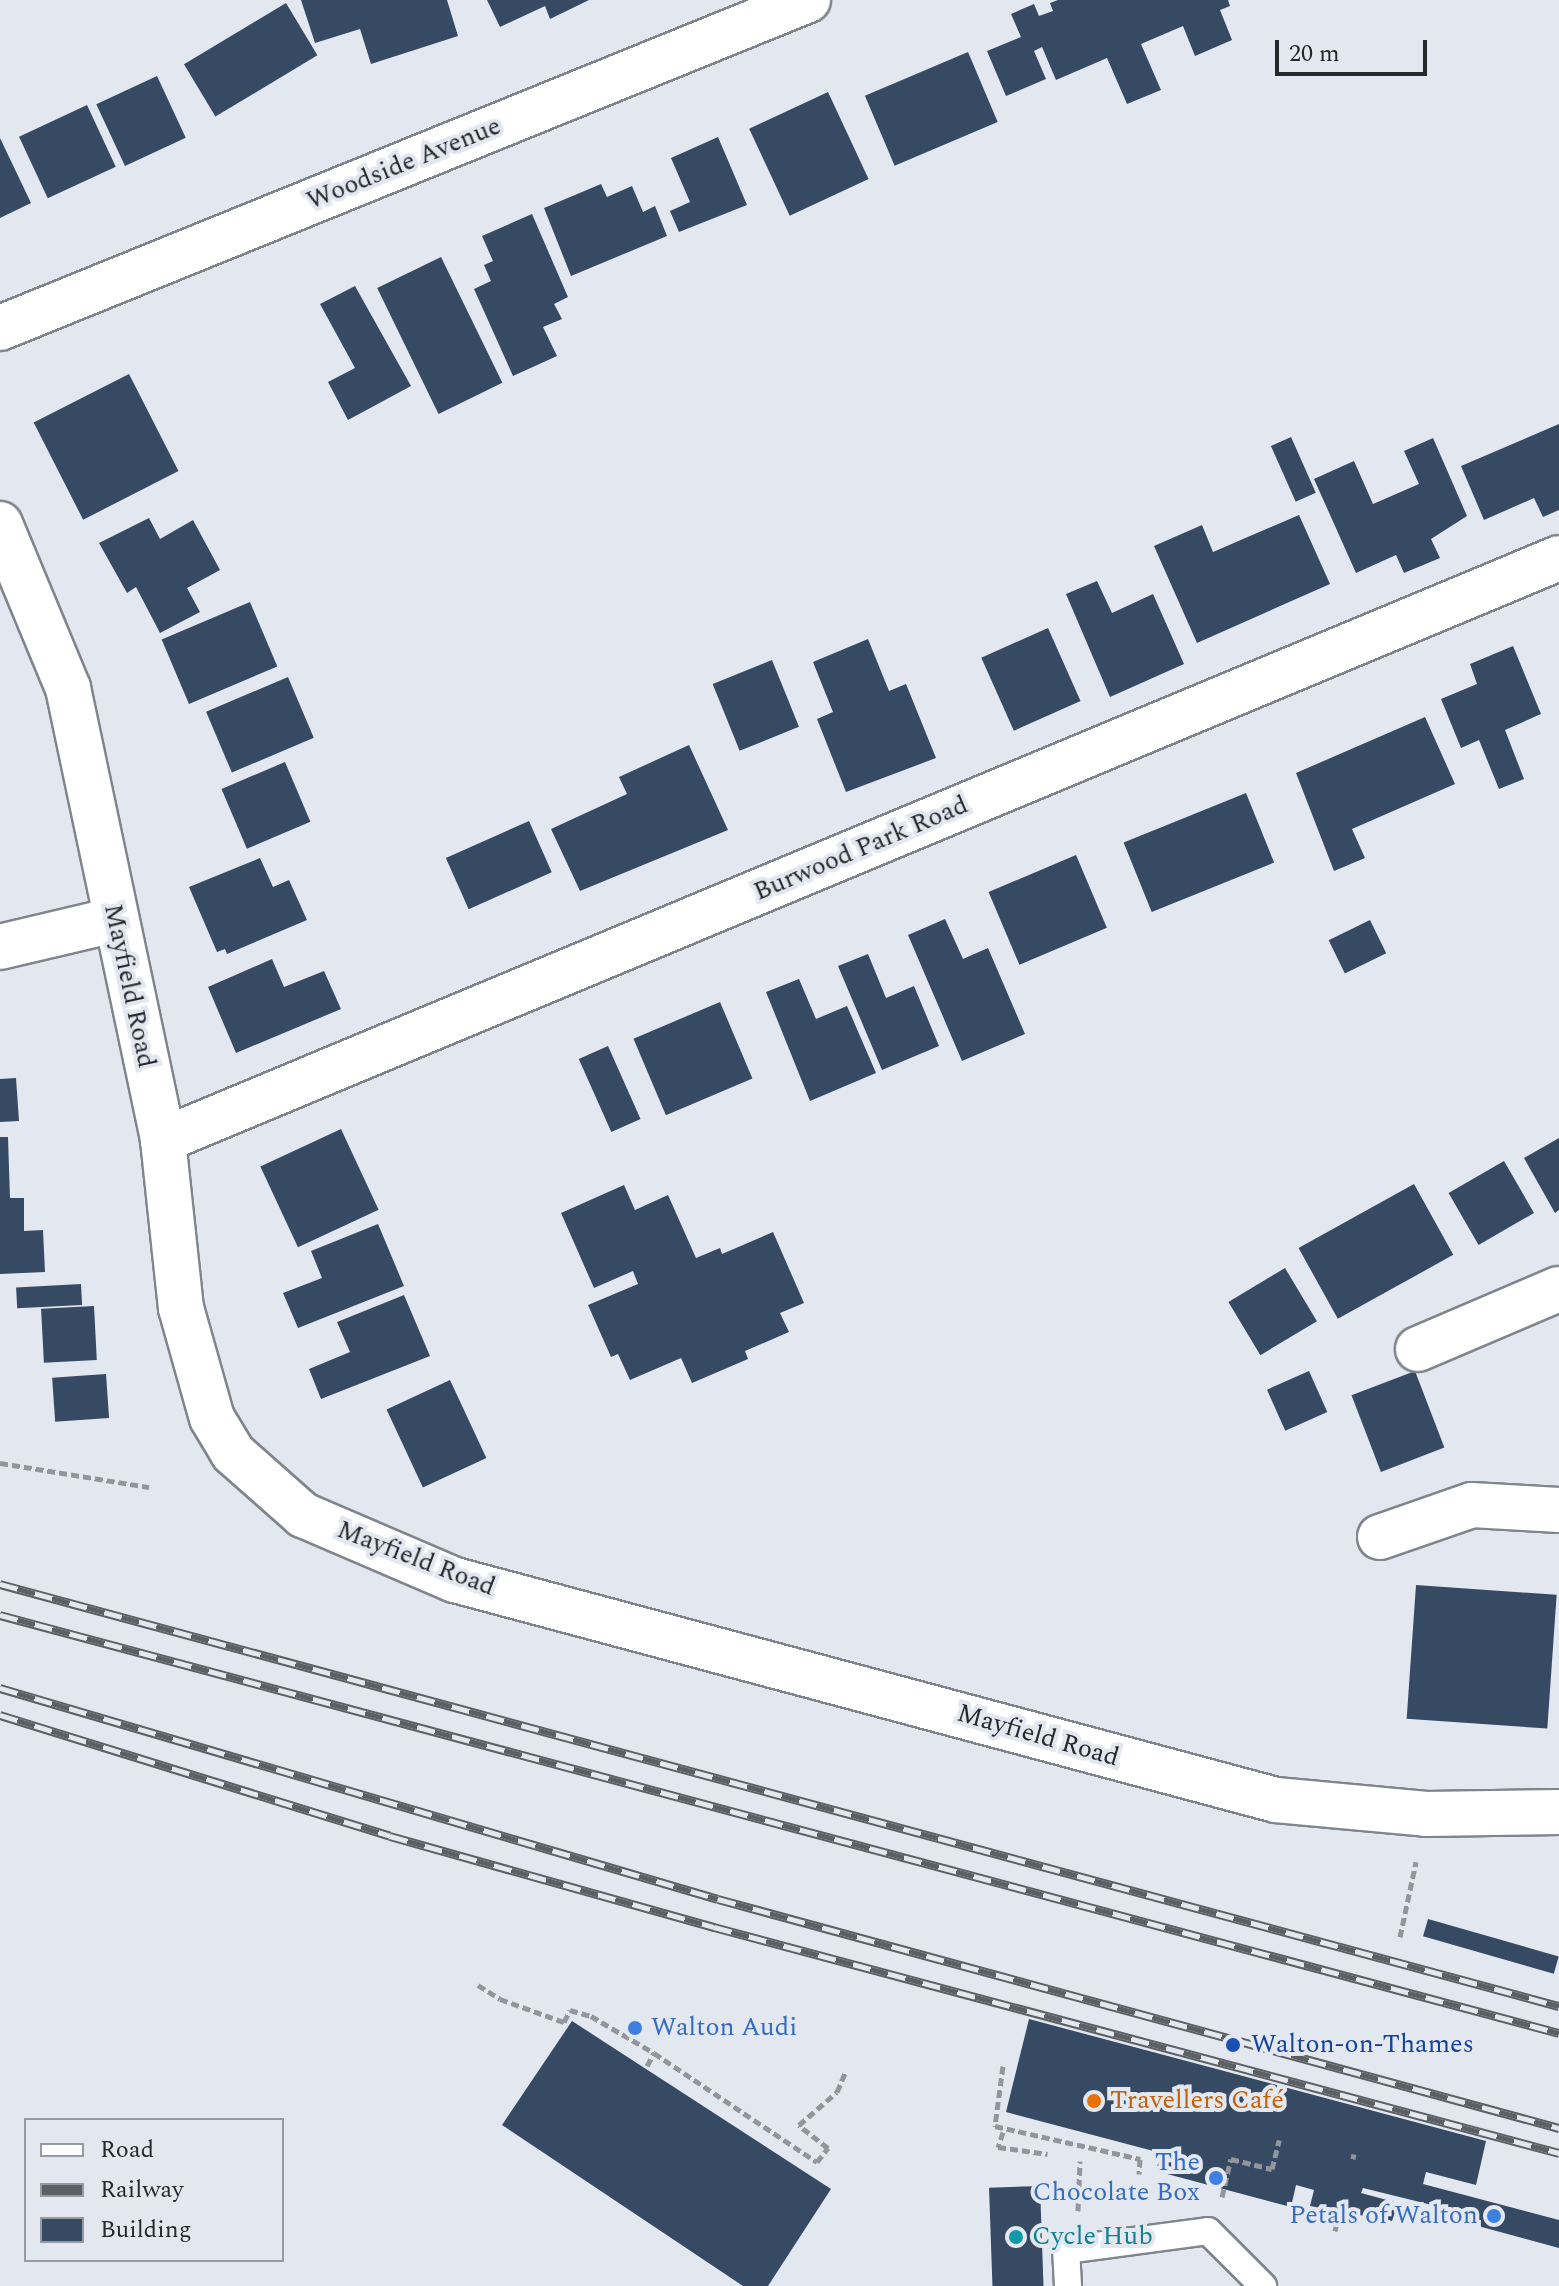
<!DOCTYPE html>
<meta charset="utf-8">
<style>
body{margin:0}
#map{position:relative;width:1559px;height:2286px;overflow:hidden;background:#e3e8f0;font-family:Spectral,serif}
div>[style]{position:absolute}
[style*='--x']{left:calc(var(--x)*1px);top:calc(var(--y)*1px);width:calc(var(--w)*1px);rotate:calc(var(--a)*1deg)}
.building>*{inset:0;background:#364a63;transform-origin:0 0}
.path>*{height:5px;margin-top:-2.5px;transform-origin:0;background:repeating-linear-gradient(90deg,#92969c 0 8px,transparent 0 12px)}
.roads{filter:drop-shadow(2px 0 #80858c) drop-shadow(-2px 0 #80858c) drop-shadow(0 2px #80858c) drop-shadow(0 -2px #80858c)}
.service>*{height:26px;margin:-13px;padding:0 13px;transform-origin:13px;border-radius:13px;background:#fff}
.minor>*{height:44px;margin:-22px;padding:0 22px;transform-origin:22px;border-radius:22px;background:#fff}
.rail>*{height:9px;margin-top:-4.5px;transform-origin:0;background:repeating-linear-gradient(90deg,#e3e8f0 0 18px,#5c5f64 0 36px);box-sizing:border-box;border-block:2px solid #5c5f64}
.dots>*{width:22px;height:22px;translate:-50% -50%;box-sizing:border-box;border:4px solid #e3e8f0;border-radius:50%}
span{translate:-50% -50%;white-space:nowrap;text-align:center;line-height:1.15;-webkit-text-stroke:8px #e3e8f0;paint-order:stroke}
.street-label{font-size:26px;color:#26282b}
.shop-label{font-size:26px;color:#366cbe}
.left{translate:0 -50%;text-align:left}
.right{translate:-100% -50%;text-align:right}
.transit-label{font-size:26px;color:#164399}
.food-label{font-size:26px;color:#c56008}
.culture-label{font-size:26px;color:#0d838f}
.legend{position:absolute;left:24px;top:2118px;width:260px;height:144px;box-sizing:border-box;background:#e3e8f0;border:2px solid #979ba1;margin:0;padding:10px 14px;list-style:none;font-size:24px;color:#26282b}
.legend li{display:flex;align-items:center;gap:16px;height:40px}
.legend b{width:40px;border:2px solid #979ba1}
.scale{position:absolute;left:1275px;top:40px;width:152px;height:36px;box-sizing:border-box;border:4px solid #26282b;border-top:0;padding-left:10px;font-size:24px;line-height:28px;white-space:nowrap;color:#26282b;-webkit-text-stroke:6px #e3e8f0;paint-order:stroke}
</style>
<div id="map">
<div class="building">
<i style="clip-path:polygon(301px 0,447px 0,458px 36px,371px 64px,360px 29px,315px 43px)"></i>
<i style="clip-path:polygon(487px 0,589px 0,550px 19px,545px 6px,500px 27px)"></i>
<i style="clip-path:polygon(1058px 0,1228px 0,1230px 6px,1220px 10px,1232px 40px,1195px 56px,1183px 26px,1141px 44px,1161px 90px,1127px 104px,1107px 58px,1056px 80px,1042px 47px,1034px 51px,1046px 79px,1006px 96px,987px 51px,1021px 37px,1011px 14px,1034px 4px,1039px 16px,1053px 11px,1050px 3px)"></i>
<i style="left:286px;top:3px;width:61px;height:119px;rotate:59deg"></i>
<i style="left:968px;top:52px;width:76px;height:112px;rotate:67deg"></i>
<i style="left:157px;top:76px;width:68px;height:67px;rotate:65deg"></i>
<i style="left:828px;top:92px;width:96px;height:87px;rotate:65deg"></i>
<i style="left:87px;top:105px;width:68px;height:75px;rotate:65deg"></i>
<i style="clip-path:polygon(718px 137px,747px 205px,679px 232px,670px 211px,690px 202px,671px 158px)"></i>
<i style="clip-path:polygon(0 138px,31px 203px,0 218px)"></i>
<i style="clip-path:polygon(601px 184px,607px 197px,632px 186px,643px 212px,655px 206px,667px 236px,571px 276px,544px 208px)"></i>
<i style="clip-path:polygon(532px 214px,568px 297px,554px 304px,562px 319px,543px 327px,557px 356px,513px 376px,474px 289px,491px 281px,484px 265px,493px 261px,482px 236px)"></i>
<i style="left:441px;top:257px;width:140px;height:71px;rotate:64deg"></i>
<i style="clip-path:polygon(355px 286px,411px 386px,348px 420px,328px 382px,355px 368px,320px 304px)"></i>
<i style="left:129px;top:374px;width:109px;height:107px;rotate:63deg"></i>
<i style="clip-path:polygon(1559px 424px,1559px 510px,1543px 517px,1534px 498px,1484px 520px,1461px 466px)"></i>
<i style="left:1291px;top:437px;width:61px;height:22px;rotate:66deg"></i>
<i style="clip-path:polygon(1433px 438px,1467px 516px,1431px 539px,1440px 558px,1404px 573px,1396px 555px,1356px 573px,1314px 479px,1354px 461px,1373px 504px,1419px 484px,1404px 451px)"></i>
<i style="clip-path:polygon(1299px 515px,1330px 584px,1197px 643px,1154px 546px,1202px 525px,1213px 552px)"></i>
<i style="clip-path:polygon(149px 518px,160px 539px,193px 520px,220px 570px,187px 588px,200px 612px,160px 633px,136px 587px,127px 593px,99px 543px)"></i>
<i style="clip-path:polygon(1097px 581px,1112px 613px,1153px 594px,1184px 664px,1110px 697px,1066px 594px)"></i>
<i style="left:250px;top:602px;width:70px;height:96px;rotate:67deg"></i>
<i style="left:1048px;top:628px;width:80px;height:73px;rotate:66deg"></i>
<i style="clip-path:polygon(868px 639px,889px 691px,906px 684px,936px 758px,846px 792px,817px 719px,833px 712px,813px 662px)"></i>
<i style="clip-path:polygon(1513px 646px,1541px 714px,1505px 730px,1524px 779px,1499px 789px,1479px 740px,1461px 748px,1441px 699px,1477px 684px,1470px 664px)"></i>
<i style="left:772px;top:660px;width:72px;height:64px;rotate:68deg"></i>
<i style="left:288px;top:677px;width:66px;height:89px;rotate:67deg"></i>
<i style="clip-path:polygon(1425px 717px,1455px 784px,1352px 829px,1365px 858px,1334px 871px,1296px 773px)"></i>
<i style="clip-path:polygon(689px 745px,728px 830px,580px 891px,551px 829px,627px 794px,619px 777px)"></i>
<i style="left:285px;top:762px;width:65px;height:69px;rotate:67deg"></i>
<i style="left:1246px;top:793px;width:75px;height:132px;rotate:68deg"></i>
<i style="left:529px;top:821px;width:56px;height:91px;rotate:66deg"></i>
<i style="left:1076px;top:855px;width:79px;height:95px;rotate:67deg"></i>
<i style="clip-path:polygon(260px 858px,273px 887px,289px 880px,307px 920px,227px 954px,225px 949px,217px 952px,189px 887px)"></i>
<i style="clip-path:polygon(945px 919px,963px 959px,988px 948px,1025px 1034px,962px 1061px,908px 935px)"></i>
<i style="left:1370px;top:920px;width:37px;height:46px;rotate:64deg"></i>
<i style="clip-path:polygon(868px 954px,886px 998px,914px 986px,939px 1046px,882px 1070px,838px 966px)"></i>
<i style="clip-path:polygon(272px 959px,284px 987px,324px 971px,341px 1009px,236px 1053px,208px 987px)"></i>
<i style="clip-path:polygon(799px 979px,816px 1019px,847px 1006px,876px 1073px,810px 1101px,766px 992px)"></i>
<i style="left:720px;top:1002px;width:83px;height:94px;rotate:67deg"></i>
<i style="left:608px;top:1046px;width:80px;height:32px;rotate:66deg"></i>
<i style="clip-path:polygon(16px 1078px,19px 1121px,0 1122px,0 1079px)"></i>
<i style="left:341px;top:1129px;width:89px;height:89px;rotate:65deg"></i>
<i style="clip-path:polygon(0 1137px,8px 1137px,10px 1198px,24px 1198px,24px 1231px,43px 1230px,45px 1272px,0 1274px)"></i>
<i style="clip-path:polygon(1559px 1138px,1559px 1210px,1555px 1213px,1524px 1158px)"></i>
<i style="left:1504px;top:1161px;width:60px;height:64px;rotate:60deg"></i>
<i style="left:1414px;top:1184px;width:81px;height:132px;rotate:61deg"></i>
<i style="clip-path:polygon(624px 1185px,635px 1210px,668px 1195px,696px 1258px,720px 1248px,722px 1254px,773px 1232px,804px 1303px,780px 1313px,789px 1332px,745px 1351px,748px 1359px,692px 1383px,681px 1358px,630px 1380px,618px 1354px,611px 1357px,588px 1305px,638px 1284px,633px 1271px,594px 1288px,561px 1213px)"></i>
<i style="clip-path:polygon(378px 1224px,404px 1286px,298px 1328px,283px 1293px,322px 1278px,311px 1251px)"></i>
<i style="left:1285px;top:1268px;width:62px;height:66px;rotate:59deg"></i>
<i style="left:81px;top:1284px;width:21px;height:65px;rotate:87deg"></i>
<i style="clip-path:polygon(404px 1295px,430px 1356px,321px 1399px,309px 1369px,350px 1352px,337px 1322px)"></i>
<i style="left:94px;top:1306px;width:54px;height:53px;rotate:87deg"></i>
<i style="left:1309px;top:1371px;width:45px;height:46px;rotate:66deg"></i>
<i style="left:1415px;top:1371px;width:82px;height:68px;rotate:69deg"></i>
<i style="left:106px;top:1374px;width:44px;height:54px;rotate:86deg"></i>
<i style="left:450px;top:1380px;width:86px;height:70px;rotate:65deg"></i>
<i style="left:1416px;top:1585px;width:141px;height:134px;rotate:4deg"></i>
<i style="left:1428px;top:1919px;width:136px;height:18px;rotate:16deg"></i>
<i style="clip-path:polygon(1029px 2019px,1486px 2141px,1476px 2185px,1426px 2172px,1423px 2184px,1559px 2220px,1559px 2248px,1430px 2213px,1432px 2205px,1363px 2188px,1361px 2193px,1398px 2203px,1392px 2221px,1310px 2206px,1314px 2190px,1296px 2185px,1291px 2207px,1156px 2171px,1161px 2153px,1006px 2112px)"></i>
<i style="clip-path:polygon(572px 2021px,831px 2189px,768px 2286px,743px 2286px,502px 2125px)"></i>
<i style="left:1040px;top:2186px;width:100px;height:51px;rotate:88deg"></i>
</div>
<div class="path">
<i style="--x:0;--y:1463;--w:151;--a:9.2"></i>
<i style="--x:1400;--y:1937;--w:77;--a:-78"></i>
<i style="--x:478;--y:1985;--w:26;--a:32"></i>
<i style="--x:500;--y:1999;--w:68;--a:19.8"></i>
<i style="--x:564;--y:2022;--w:13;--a:-63"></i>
<i style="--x:570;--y:2010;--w:22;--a:16"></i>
<i style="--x:591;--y:2016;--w:73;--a:30.4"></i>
<i style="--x:647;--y:2066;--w:15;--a:-62"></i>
<i style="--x:654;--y:2053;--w:196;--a:33.8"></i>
<i style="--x:817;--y:2162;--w:18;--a:-52"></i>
<i style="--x:828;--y:2148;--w:37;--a:-142"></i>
<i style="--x:799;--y:2125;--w:50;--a:-41"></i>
<i style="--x:837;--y:2092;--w:21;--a:-67"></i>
<i style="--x:1003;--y:2066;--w:61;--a:97.6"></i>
<i style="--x:995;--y:2126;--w:149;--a:12.8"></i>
<i style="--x:1140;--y:2159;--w:15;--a:94"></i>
<i style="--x:1003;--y:2132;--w:16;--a:108"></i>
<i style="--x:998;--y:2147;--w:50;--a:8"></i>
<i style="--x:1353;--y:2159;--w:5;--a:-79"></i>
<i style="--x:1222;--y:2197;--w:39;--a:-77"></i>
<i style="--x:1231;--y:2159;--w:42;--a:13.7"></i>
<i style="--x:1272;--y:2169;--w:30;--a:-76"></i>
<i style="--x:1078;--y:2211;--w:50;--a:-87.7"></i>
<i style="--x:1335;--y:2231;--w:17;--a:-77"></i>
</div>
<div class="roads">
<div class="service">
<i style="--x:1068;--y:2286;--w:36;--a:-93"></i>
<i style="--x:1066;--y:2250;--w:143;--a:-7.6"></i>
<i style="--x:1208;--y:2231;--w:78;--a:45"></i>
</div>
<div class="minor">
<i style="--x:0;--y:328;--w:872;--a:-22.09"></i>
<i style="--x:0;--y:524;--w:178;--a:67.5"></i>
<i style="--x:68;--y:688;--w:462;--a:78.1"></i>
<i style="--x:163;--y:1140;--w:169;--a:83.9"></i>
<i style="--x:181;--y:1308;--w:114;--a:74.3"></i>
<i style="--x:212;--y:1418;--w:41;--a:59"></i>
<i style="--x:233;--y:1453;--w:94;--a:41.5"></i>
<i style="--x:303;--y:1515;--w:165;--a:23.2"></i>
<i style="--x:455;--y:1580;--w:850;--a:15"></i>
<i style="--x:1276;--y:1800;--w:151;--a:5.3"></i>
<i style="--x:1426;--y:1814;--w:133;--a:-0.9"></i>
<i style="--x:0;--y:947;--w:117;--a:-13.3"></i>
<i style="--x:163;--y:1140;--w:1512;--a:-22.63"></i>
<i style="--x:1418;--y:1349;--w:153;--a:-23.1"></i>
<i style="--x:1380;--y:1537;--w:97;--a:-19.2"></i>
<i style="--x:1472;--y:1505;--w:87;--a:3.3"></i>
</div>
</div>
<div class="rail">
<i style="--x:0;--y:1584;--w:1615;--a:15.15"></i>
<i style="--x:0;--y:1615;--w:1614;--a:15.01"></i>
<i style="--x:0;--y:1688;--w:748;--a:16.38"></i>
<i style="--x:718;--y:1899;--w:872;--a:15.23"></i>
<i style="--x:0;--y:1715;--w:408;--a:17.2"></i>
<i style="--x:390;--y:1836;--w:337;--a:15.7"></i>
<i style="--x:714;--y:1927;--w:875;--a:14.97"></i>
</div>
<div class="dots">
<i style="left:635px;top:2028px;background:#3f7fe0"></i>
<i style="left:1233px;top:2045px;background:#1a4fb4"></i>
<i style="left:1094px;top:2101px;background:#e8710a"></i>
<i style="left:1216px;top:2178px;background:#3f7fe0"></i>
<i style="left:1494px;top:2216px;background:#3f7fe0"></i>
<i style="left:1016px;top:2237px;background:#0f9aa8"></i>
</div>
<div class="street-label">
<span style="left:404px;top:164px;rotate:-22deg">Woodside Avenue</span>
<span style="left:861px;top:849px;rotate:-23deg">Burwood Park Road</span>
<span style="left:129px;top:986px;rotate:78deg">Mayfield Road</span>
<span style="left:416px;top:1559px;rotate:21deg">Mayfield Road</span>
<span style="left:1038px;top:1736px;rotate:16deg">Mayfield Road</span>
</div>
<div class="shop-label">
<span class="left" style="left:651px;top:2028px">Walton Audi</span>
<span class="right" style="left:1200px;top:2178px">The<br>Chocolate Box</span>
<span class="right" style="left:1478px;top:2216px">Petals of Walton</span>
</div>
<div class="transit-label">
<span class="left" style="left:1251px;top:2045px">Walton-on-Thames</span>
</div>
<div class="food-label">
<span class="left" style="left:1110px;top:2101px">Travellers Café</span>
</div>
<div class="culture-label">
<span class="left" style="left:1032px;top:2237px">Cycle Hub</span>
</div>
<ul class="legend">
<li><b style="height:10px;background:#fff"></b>Road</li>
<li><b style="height:10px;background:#5c5f64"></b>Railway</li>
<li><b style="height:22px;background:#364a63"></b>Building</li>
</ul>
<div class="scale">20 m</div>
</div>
